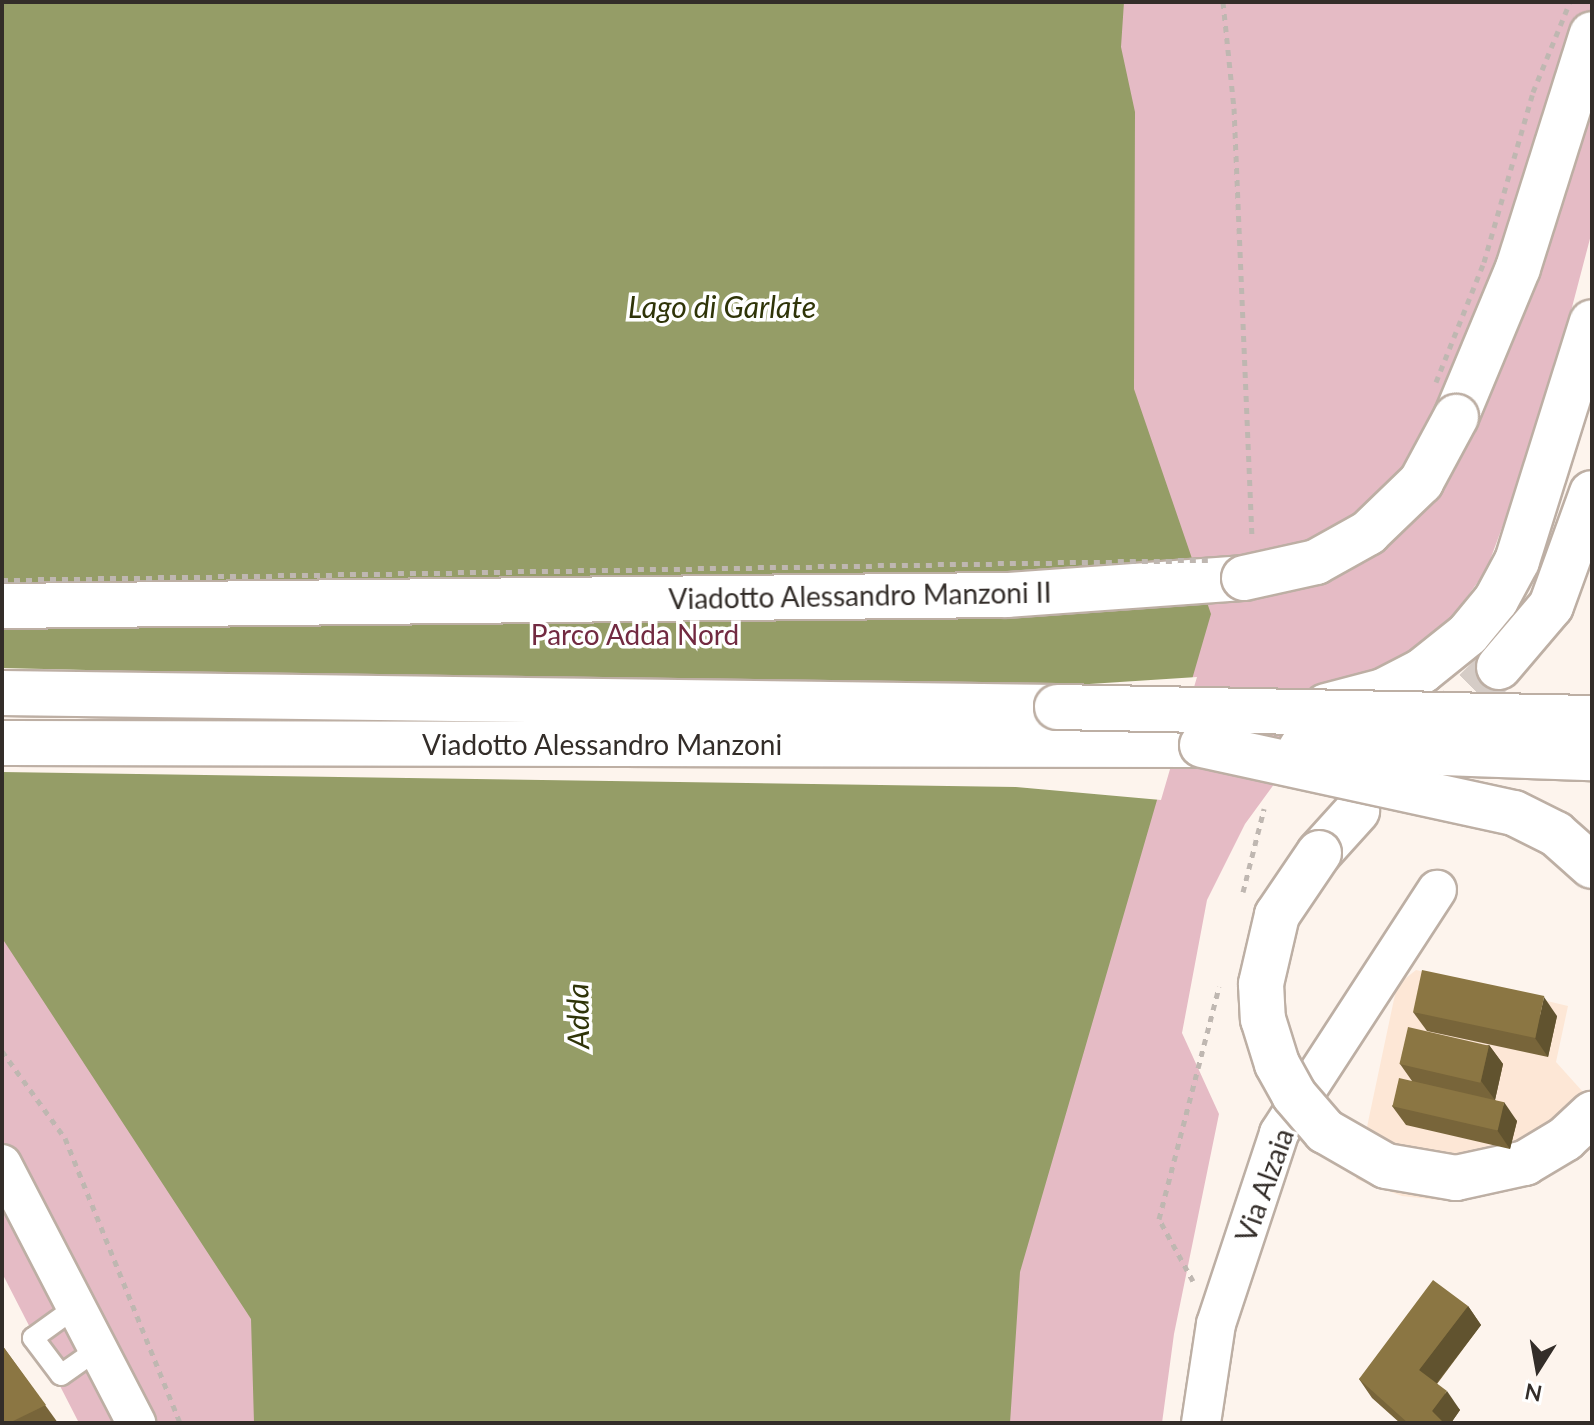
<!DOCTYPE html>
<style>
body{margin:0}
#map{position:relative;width:1594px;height:1425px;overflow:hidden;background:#fdf4ed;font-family:Lato,sans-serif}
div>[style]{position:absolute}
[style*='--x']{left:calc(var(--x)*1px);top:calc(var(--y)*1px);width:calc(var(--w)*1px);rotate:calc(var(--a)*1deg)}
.built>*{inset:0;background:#fde7d6}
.green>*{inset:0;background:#e5bbc5}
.water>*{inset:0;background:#959d67}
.pier>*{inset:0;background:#fdf4ed}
.highway-tunnel>*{height:44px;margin-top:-22px;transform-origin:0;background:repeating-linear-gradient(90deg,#d5ccc6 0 44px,transparent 0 66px)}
.path>*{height:5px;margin-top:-2.5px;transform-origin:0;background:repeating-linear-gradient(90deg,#bfb7b1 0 6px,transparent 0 12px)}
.roads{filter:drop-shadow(2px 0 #bdafa4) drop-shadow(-2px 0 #bdafa4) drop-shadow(0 2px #bdafa4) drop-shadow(0 -2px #bdafa4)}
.lane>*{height:20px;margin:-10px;padding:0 10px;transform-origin:10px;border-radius:10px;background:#fff}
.street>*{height:38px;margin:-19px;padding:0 19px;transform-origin:19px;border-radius:19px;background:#fff}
.primary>*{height:44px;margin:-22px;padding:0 22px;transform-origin:22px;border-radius:22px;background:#fff}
.highway>*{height:44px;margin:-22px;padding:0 22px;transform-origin:22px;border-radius:22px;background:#fff}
.path-bridge>*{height:5px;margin-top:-2.5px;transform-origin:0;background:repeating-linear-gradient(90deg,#bfb7b1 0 6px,transparent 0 12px)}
.bridges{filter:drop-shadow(2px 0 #bdafa4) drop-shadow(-2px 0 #bdafa4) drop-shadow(0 2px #bdafa4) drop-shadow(0 -2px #bdafa4)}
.primary-bridge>*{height:44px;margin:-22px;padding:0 22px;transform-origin:22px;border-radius:22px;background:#fff}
.highway-bridge>*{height:44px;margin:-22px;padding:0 22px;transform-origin:22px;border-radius:22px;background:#fff}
.wall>*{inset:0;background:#78653a}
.shaded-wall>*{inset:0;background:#61532f}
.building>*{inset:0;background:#8b7643;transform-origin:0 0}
span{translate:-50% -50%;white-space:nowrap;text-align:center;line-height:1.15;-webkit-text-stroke:7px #fff;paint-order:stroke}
.street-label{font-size:28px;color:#332d29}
.park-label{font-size:28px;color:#722a41}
.water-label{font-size:30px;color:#2f3408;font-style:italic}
.frame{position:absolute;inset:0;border:4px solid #332d29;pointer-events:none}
.north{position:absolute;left:1498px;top:1329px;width:80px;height:80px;-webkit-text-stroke:6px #fff;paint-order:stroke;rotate:191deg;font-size:22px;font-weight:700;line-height:32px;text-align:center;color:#332d29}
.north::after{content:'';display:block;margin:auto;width:28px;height:36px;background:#332d29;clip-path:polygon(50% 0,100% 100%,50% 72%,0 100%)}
</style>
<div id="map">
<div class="built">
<i style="clip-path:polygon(1416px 970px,1568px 1006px,1556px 1062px,1592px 1102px,1521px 1185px,1474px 1198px,1438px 1200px,1402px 1196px,1356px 1179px,1397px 985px)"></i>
</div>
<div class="green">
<i style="clip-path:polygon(2px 2px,1592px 2px,1592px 231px,1544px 414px,1486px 571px,1436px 639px,1337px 698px,1245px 824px,1207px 900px,1182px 1033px,1219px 1114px,1174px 1334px,1162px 1423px,79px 1423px,2px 1273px)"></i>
</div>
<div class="water">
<i style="clip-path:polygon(2px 2px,1124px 2px,1121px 47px,1135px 112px,1134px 389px,1211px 614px,1020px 1272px,1010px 1423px,254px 1423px,251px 1319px,2px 938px)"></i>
</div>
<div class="pier">
<i style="clip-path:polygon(2px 668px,981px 691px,1197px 677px,1161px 800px,1016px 787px,2px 772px)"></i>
</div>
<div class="highway-tunnel">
<i style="--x:1428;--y:737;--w:100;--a:-44.6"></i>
</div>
<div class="path">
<i style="--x:1223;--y:2;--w:107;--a:84.1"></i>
<i style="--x:1234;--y:108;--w:429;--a:87.6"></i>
<i style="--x:1243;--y:892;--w:86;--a:-75.8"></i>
<i style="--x:2;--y:1051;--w:107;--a:54.1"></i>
<i style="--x:65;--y:1138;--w:307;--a:68"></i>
<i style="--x:1193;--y:1281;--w:71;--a:-118.7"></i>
<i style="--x:1159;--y:1219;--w:240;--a:-75.5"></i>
</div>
<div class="roads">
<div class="lane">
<i style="--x:76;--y:1307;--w:53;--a:144.2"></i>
<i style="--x:33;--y:1338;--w:46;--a:52.9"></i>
<i style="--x:61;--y:1375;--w:45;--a:-35.1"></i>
</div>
<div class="street">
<i style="--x:2;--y:1164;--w:292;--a:62.6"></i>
<i style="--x:1201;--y:1423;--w:100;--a:-81.4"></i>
<i style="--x:1216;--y:1324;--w:201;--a:-71.7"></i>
<i style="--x:1279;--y:1133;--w:290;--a:-57"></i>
</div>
<div class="primary">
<i style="--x:1456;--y:417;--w:161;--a:-67.4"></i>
<i style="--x:1518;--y:268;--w:245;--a:-72.5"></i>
<i style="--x:2;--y:606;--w:1005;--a:-0.63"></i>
<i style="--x:1007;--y:595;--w:238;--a:-4.1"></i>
</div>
<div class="highway">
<i style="--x:1499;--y:667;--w:80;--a:-49.6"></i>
<i style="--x:1551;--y:606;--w:120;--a:-70.1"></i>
<i style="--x:2;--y:693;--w:1055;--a:0.76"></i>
<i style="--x:1326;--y:706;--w:59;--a:-14.7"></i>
<i style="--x:1383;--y:691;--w:44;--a:-27.1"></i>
<i style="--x:1422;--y:671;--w:59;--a:-38.8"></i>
<i style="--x:1468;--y:634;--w:44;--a:-50.5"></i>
<i style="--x:1496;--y:600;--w:44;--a:-61.7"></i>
<i style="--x:1517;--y:561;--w:250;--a:-72.6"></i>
<i style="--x:2;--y:743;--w:1200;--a:0.1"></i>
<i style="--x:1319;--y:853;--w:57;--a:-47.9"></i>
</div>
</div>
<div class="path-bridge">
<i style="--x:1436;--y:382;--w:129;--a:-68.2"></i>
<i style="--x:1484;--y:262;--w:177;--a:-73.9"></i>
<i style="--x:1533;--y:92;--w:97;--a:-67.7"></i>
<i style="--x:2;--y:580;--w:1207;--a:-0.95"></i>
</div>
<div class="bridges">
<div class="primary-bridge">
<i style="--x:1244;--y:578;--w:74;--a:-12.5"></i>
<i style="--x:1316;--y:562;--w:60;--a:-29.1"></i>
<i style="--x:1368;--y:533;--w:74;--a:-43.9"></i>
<i style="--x:1421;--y:482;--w:74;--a:-61.7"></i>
</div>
<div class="highway-bridge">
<i style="--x:1057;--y:707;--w:535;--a:1.18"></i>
<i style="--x:1202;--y:745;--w:319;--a:12.3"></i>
<i style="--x:1514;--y:813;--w:47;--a:26.6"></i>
<i style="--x:1556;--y:834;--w:48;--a:41.6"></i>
<i style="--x:1301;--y:748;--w:291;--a:2"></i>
<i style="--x:1319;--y:853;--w:75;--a:124.1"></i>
<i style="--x:1277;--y:915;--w:71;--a:103.1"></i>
<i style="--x:1261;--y:984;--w:35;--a:87"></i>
<i style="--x:1263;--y:1019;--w:47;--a:72.7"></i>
<i style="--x:1277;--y:1064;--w:35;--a:61"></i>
<i style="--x:1294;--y:1095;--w:48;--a:49.3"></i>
<i style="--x:1325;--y:1131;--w:70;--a:29.8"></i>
<i style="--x:1386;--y:1166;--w:71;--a:9.7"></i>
<i style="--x:1456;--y:1178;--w:71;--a:-12.3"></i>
<i style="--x:1525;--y:1163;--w:47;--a:-31"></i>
<i style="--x:1565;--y:1139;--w:37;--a:-43"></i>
</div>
</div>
<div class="wall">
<i style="clip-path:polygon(1413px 1012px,1557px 1016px,1548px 1057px,1427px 1031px)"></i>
<i style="clip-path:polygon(1489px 1045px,1503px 1064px,1495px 1100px,1517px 1121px,1510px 1149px,1406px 1125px,1392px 1106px,1412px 1081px,1400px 1064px)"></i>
<i style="clip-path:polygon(1468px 1306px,1481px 1325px,1437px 1384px,1460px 1410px,1451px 1423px,1400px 1423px,1372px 1398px,1359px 1379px)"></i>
<i style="clip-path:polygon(2px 1345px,58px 1423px,2px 1423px)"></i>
</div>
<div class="shaded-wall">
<i style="clip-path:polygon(1544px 997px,1557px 1016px,1548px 1057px,1535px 1038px)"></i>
<i style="clip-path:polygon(1489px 1045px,1503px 1064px,1495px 1100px,1481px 1081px)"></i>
<i style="clip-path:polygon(1504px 1102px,1517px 1121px,1510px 1149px,1497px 1130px)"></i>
<i style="clip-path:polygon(1468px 1306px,1481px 1325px,1432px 1389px,1419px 1370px)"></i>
<i style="clip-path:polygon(1447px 1391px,1460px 1410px,1451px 1423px,1441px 1423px,1432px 1411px)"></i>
</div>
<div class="building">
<i style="left:1422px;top:970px;width:125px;height:43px;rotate:12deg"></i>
<i style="left:1408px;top:1027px;width:83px;height:38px;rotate:13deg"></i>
<i style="left:1399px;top:1078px;width:108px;height:29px;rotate:13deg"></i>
<i style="clip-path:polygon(1433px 1280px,1468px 1306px,1419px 1370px,1447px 1391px,1432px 1411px,1444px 1423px,1408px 1423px,1359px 1379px)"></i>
<i style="clip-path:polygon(2px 1345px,46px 1405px,9px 1423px,2px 1423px)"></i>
</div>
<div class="street-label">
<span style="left:860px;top:595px;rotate:-1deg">Viadotto Alessandro Manzoni II</span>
<span style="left:602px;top:744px">Viadotto Alessandro Manzoni</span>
<span style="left:1264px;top:1185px;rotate:-70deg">Via Alzaia</span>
</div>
<div class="park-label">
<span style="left:635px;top:634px">Parco Adda Nord</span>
</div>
<div class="water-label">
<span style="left:722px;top:306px">Lago di Garlate</span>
<span style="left:577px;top:1016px;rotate:-91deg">Adda</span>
</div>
<div class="frame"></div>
<div class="north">N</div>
</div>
